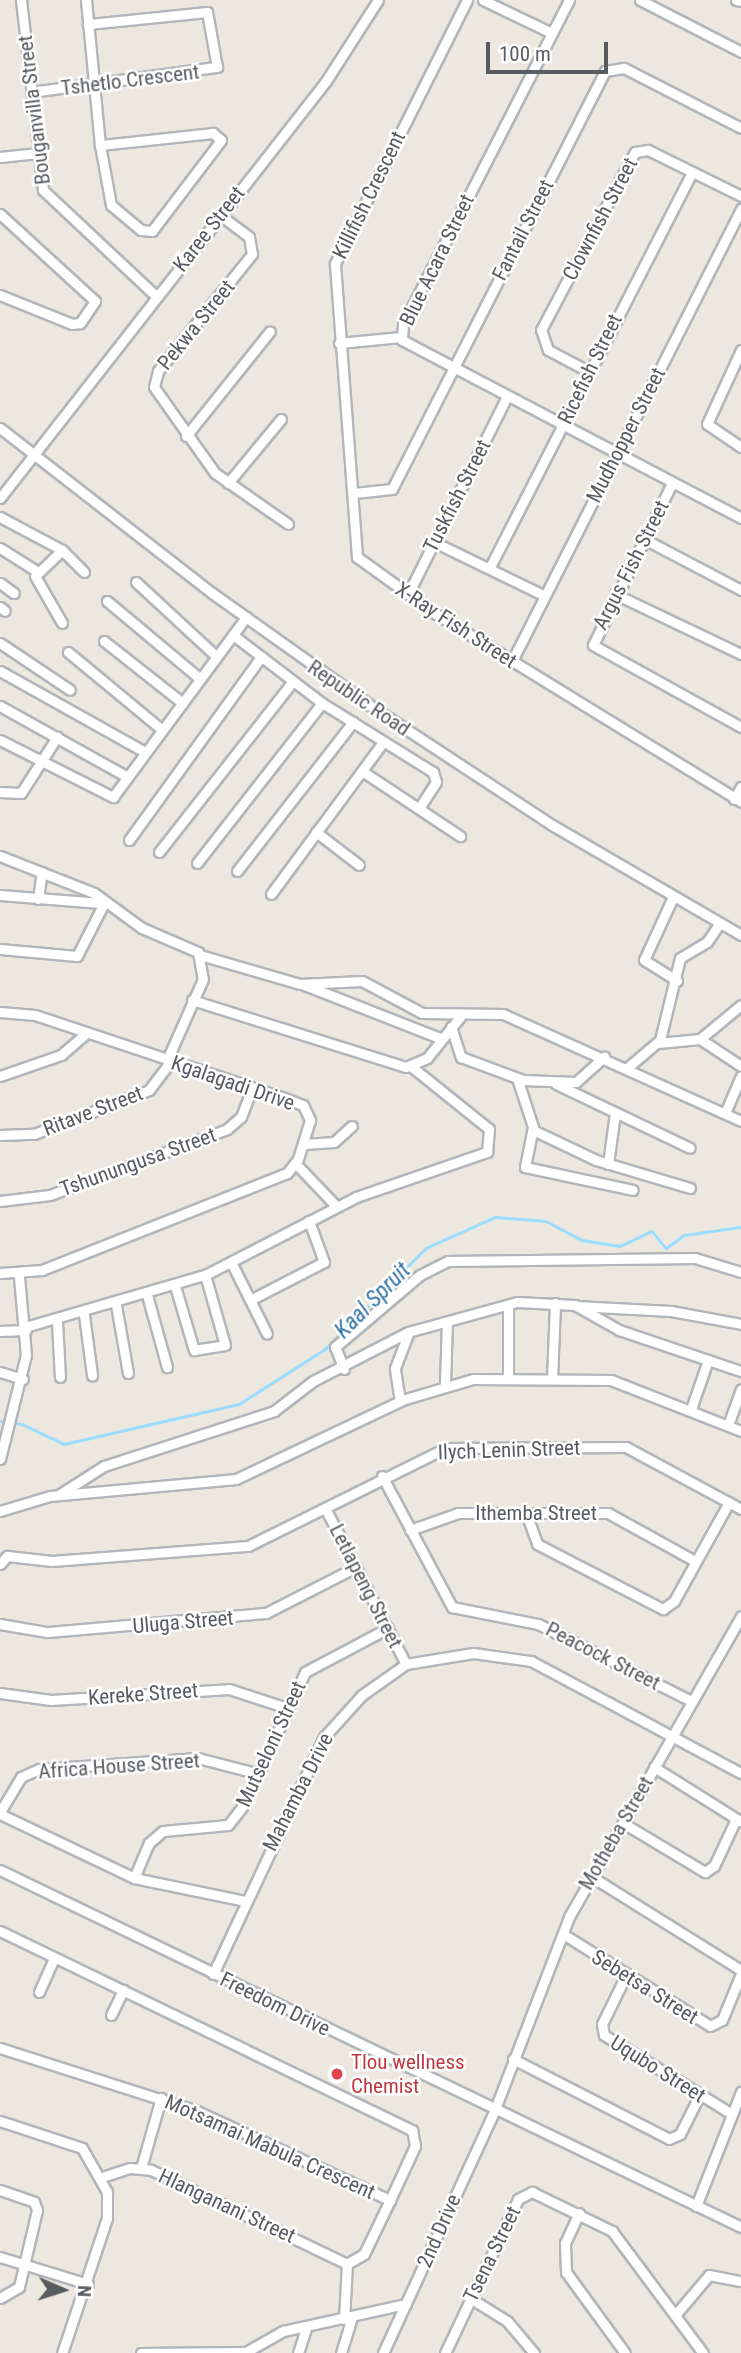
<!DOCTYPE html>
<style>
body{margin:0}
#map{position:relative;width:741px;height:2353px;overflow:hidden;background:#ece8df;font-family:"Roboto Condensed",sans-serif}
div>[style]{position:absolute}
[style*='--x']{left:calc(var(--x)*1px);top:calc(var(--y)*1px);width:calc(var(--w)*1px);rotate:calc(var(--a)*1deg)}
.stream>*{height:2.5px;margin:-1.25px;padding:0 1.25px;transform-origin:1.25px;border-radius:1.25px;background:#9bdcff}
.roads{filter:drop-shadow(2px 0 #b2b6ba) drop-shadow(-2px 0 #b2b6ba) drop-shadow(0 2px #b2b6ba) drop-shadow(0 -2px #b2b6ba)}
.minor>*{height:9px;margin:-4.5px;padding:0 4.5px;transform-origin:4.5px;border-radius:4.5px;background:#fff}
.dots>*{width:19px;height:19px;translate:-50% -50%;box-sizing:border-box;border:4px solid #fff;border-radius:50%}
span{translate:-50% -50%;white-space:nowrap;text-align:center;line-height:1.15;-webkit-text-stroke:5px #fff;paint-order:stroke}
.street-label{font-size:21px;color:#585c60}
.health-label{font-size:21px;color:#be3a42}
.left{translate:0 -50%;text-align:left}
.water-label{font-size:23px;color:#3678a9;font-style:italic}
.north{position:absolute;left:28px;top:2255px;width:70px;height:70px;-webkit-text-stroke:5px #fff;paint-order:stroke;rotate:93deg;font-size:19px;font-weight:700;line-height:28px;text-align:center;color:#585c60}
.north::after{content:'';display:block;margin:auto;width:24px;height:32px;background:#585c60;clip-path:polygon(50% 0,100% 100%,50% 72%,0 100%)}
.scale{position:absolute;left:486px;top:42px;width:122px;height:32px;box-sizing:border-box;border:4px solid #585c60;border-top:0;padding-left:9px;font-size:21px;line-height:24px;white-space:nowrap;color:#585c60;-webkit-text-stroke:5px #fff;paint-order:stroke}
</style>
<div id="map">
<div class="stream">
<i style="--x:0;--y:1421;--w:22;--a:8"></i>
<i style="--x:22;--y:1424;--w:47;--a:25.5"></i>
<i style="--x:64;--y:1444;--w:180;--a:-12.9"></i>
<i style="--x:239;--y:1404;--w:102;--a:-32.6"></i>
<i style="--x:325;--y:1349;--w:143;--a:-45"></i>
<i style="--x:426;--y:1248;--w:76;--a:-24.2"></i>
<i style="--x:495;--y:1217;--w:51;--a:4.5"></i>
<i style="--x:546;--y:1221;--w:41;--a:27.8"></i>
<i style="--x:582;--y:1240;--w:38;--a:9"></i>
<i style="--x:620;--y:1246;--w:35;--a:-25"></i>
<i style="--x:652;--y:1231;--w:22;--a:51"></i>
<i style="--x:666;--y:1248;--w:22;--a:-36"></i>
<i style="--x:684;--y:1235;--w:58;--a:-8"></i>
</div>
<div class="roads">
<div class="minor">
<i style="--x:21;--y:0;--w:191;--a:83.4"></i>
<i style="--x:43;--y:190;--w:155;--a:43.2"></i>
<i style="--x:86;--y:0;--w:146;--a:84.5"></i>
<i style="--x:100;--y:145;--w:61;--a:79.6"></i>
<i style="--x:111;--y:205;--w:39;--a:40"></i>
<i style="--x:141;--y:230;--w:11;--a:5"></i>
<i style="--x:152;--y:231;--w:114;--a:-52.8"></i>
<i style="--x:221;--y:140;--w:11;--a:-139"></i>
<i style="--x:213;--y:133;--w:114;--a:173.9"></i>
<i style="--x:467;--y:0;--w:295;--a:116.6"></i>
<i style="--x:335;--y:264;--w:294;--a:85.7"></i>
<i style="--x:357;--y:557;--w:97;--a:35.8"></i>
<i style="--x:436;--y:614;--w:358;--a:31.6"></i>
<i style="--x:483;--y:0;--w:76;--a:25.6"></i>
<i style="--x:569;--y:0;--w:364;--a:117.1"></i>
<i style="--x:403;--y:324;--w:16;--a:94"></i>
<i style="--x:402;--y:340;--w:383;--a:27.7"></i>
<i style="--x:640;--y:0;--w:114;--a:27.2"></i>
<i style="--x:736;--y:0;--w:5;--a:11"></i>
<i style="--x:31;--y:92;--w:188;--a:-7.7"></i>
<i style="--x:217;--y:67;--w:56;--a:-100.3"></i>
<i style="--x:207;--y:12;--w:120;--a:174.2"></i>
<i style="--x:0;--y:157;--w:38;--a:-6"></i>
<i style="--x:0;--y:214;--w:129;--a:42.5"></i>
<i style="--x:95;--y:301;--w:27;--a:124"></i>
<i style="--x:80;--y:323;--w:8;--a:173"></i>
<i style="--x:72;--y:324;--w:78;--a:-158.1"></i>
<i style="--x:220;--y:215;--w:36;--a:37"></i>
<i style="--x:249;--y:237;--w:17;--a:80"></i>
<i style="--x:252;--y:254;--w:150;--a:128.8"></i>
<i style="--x:158;--y:371;--w:16;--a:104"></i>
<i style="--x:154;--y:387;--w:105;--a:54.7"></i>
<i style="--x:215;--y:473;--w:89;--a:34.9"></i>
<i style="--x:339;--y:343;--w:62;--a:-5.5"></i>
<i style="--x:741;--y:350;--w:81;--a:114.7"></i>
<i style="--x:707;--y:424;--w:41;--a:34.1"></i>
<i style="--x:588;--y:371;--w:45;--a:-152.3"></i>
<i style="--x:548;--y:350;--w:21;--a:-109"></i>
<i style="--x:541;--y:330;--w:201;--a:-62.2"></i>
<i style="--x:635;--y:152;--w:13;--a:-9"></i>
<i style="--x:648;--y:150;--w:104;--a:26.3"></i>
<i style="--x:0;--y:428;--w:269;--a:37.9"></i>
<i style="--x:212;--y:593;--w:199;--a:35.4"></i>
<i style="--x:374;--y:708;--w:213;--a:33.3"></i>
<i style="--x:552;--y:825;--w:219;--a:30.2"></i>
<i style="--x:186;--y:436;--w:134;--a:-51.3"></i>
<i style="--x:228;--y:483;--w:83;--a:-50.4"></i>
<i style="--x:672;--y:483;--w:180;--a:116"></i>
<i style="--x:593;--y:645;--w:169;--a:29"></i>
<i style="--x:354;--y:493;--w:38;--a:-6"></i>
<i style="--x:392;--y:489;--w:469;--a:-63"></i>
<i style="--x:605;--y:71;--w:19;--a:-9"></i>
<i style="--x:624;--y:68;--w:131;--a:27.1"></i>
<i style="--x:0;--y:498;--w:529;--a:-51.98"></i>
<i style="--x:326;--y:81;--w:96;--a:-57.3"></i>
<i style="--x:0;--y:517;--w:70;--a:28"></i>
<i style="--x:62;--y:550;--w:31;--a:45"></i>
<i style="--x:644;--y:539;--w:110;--a:27.7"></i>
<i style="--x:434;--y:542;--w:123;--a:25.9"></i>
<i style="--x:0;--y:548;--w:45;--a:32.3"></i>
<i style="--x:62;--y:550;--w:37;--a:136"></i>
<i style="--x:35;--y:576;--w:54;--a:60.1"></i>
<i style="--x:490;--y:567;--w:444;--a:-62.9"></i>
<i style="--x:136;--y:582;--w:110;--a:42.8"></i>
<i style="--x:0;--y:583;--w:17;--a:36"></i>
<i style="--x:408;--y:594;--w:219;--a:-63.4"></i>
<i style="--x:615;--y:594;--w:140;--a:25.5"></i>
<i style="--x:107;--y:601;--w:120;--a:39.9"></i>
<i style="--x:0;--y:607;--w:6;--a:39"></i>
<i style="--x:233;--y:635;--w:112;--a:37.4"></i>
<i style="--x:322;--y:703;--w:131;--a:31.9"></i>
<i style="--x:433;--y:772;--w:10;--a:73"></i>
<i style="--x:436;--y:782;--w:31;--a:123"></i>
<i style="--x:104;--y:641;--w:97;--a:38.3"></i>
<i style="--x:0;--y:643;--w:84;--a:33.9"></i>
<i style="--x:68;--y:652;--w:119;--a:39.6"></i>
<i style="--x:512;--y:661;--w:507;--a:-63.13"></i>
<i style="--x:0;--y:671;--w:164;--a:29.2"></i>
<i style="--x:0;--y:706;--w:144;--a:29.1"></i>
<i style="--x:0;--y:740;--w:127;--a:26.8"></i>
<i style="--x:113;--y:797;--w:224;--a:-53.5"></i>
<i style="--x:362;--y:771;--w:118;--a:33.6"></i>
<i style="--x:0;--y:792;--w:21;--a:3"></i>
<i style="--x:21;--y:793;--w:67;--a:-57.3"></i>
<i style="--x:734;--y:799;--w:14;--a:-60"></i>
<i style="--x:316;--y:832;--w:54;--a:37.5"></i>
<i style="--x:129;--y:840;--w:226;--a:-54.2"></i>
<i style="--x:159;--y:852;--w:217;--a:-51.9"></i>
<i style="--x:0;--y:856;--w:101;--a:21.5"></i>
<i style="--x:94;--y:893;--w:59;--a:36.1"></i>
<i style="--x:142;--y:928;--w:61;--a:23.2"></i>
<i style="--x:198;--y:952;--w:27;--a:80"></i>
<i style="--x:203;--y:979;--w:89;--a:114"></i>
<i style="--x:197;--y:863;--w:203;--a:-52"></i>
<i style="--x:237;--y:871;--w:189;--a:-52.1"></i>
<i style="--x:271;--y:894;--w:189;--a:-53.6"></i>
<i style="--x:0;--y:895;--w:101;--a:4.5"></i>
<i style="--x:673;--y:897;--w:69;--a:114.7"></i>
<i style="--x:644;--y:960;--w:39;--a:32"></i>
<i style="--x:38;--y:899;--w:27;--a:-82"></i>
<i style="--x:0;--y:949;--w:77;--a:5.2"></i>
<i style="--x:77;--y:956;--w:57;--a:-63"></i>
<i style="--x:200;--y:955;--w:104;--a:16.2"></i>
<i style="--x:300;--y:984;--w:62;--a:-2.8"></i>
<i style="--x:362;--y:981;--w:68;--a:28.1"></i>
<i style="--x:422;--y:1013;--w:81;--a:0.7"></i>
<i style="--x:503;--y:1014;--w:261;--a:24.2"></i>
<i style="--x:302;--y:984;--w:150;--a:21.4"></i>
<i style="--x:192;--y:1000;--w:224;--a:17.4"></i>
<i style="--x:406;--y:1067;--w:23;--a:-23"></i>
<i style="--x:427;--y:1058;--w:53;--a:-51.2"></i>
<i style="--x:0;--y:1012;--w:35;--a:5"></i>
<i style="--x:35;--y:1015;--w:266;--a:18.4"></i>
<i style="--x:287;--y:1099;--w:17;--a:21"></i>
<i style="--x:303;--y:1105;--w:17;--a:65"></i>
<i style="--x:310;--y:1120;--w:41;--a:107.1"></i>
<i style="--x:298;--y:1159;--w:18;--a:128"></i>
<i style="--x:287;--y:1173;--w:264;--a:158.4"></i>
<i style="--x:42;--y:1270;--w:42;--a:175.9"></i>
<i style="--x:451;--y:1027;--w:32;--a:72"></i>
<i style="--x:461;--y:1057;--w:66;--a:20.4"></i>
<i style="--x:523;--y:1080;--w:53;--a:2.2"></i>
<i style="--x:576;--y:1082;--w:38;--a:-42"></i>
<i style="--x:700;--y:1039;--w:49;--a:33.4"></i>
<i style="--x:658;--y:1043;--w:42;--a:-5.4"></i>
<i style="--x:700;--y:1039;--w:53;--a:-39.7"></i>
<i style="--x:627;--y:1068;--w:43;--a:-40.3"></i>
<i style="--x:660;--y:1040;--w:84;--a:-76.3"></i>
<i style="--x:680;--y:958;--w:31;--a:-31"></i>
<i style="--x:707;--y:942;--w:22;--a:-56"></i>
<i style="--x:0;--y:1076;--w:65;--a:-19"></i>
<i style="--x:61;--y:1055;--w:32;--a:-41"></i>
<i style="--x:517;--y:1078;--w:52;--a:71.9"></i>
<i style="--x:533;--y:1127;--w:41;--a:101.3"></i>
<i style="--x:525;--y:1167;--w:110;--a:12"></i>
<i style="--x:556;--y:1084;--w:148;--a:25.5"></i>
<i style="--x:725;--y:1113;--w:40;--a:-66.6"></i>
<i style="--x:533;--y:1130;--w:70;--a:25.5"></i>
<i style="--x:596;--y:1160;--w:98;--a:16.6"></i>
<i style="--x:0;--y:1135;--w:34;--a:-2"></i>
<i style="--x:34;--y:1134;--w:123;--a:-20.9"></i>
<i style="--x:149;--y:1090;--w:36;--a:-53"></i>
<i style="--x:304;--y:1144;--w:30;--a:-4"></i>
<i style="--x:334;--y:1142;--w:24;--a:-42"></i>
<i style="--x:296;--y:1164;--w:59;--a:46.4"></i>
<i style="--x:608;--y:1164;--w:51;--a:-82.2"></i>
<i style="--x:0;--y:1201;--w:50;--a:-6.8"></i>
<i style="--x:50;--y:1195;--w:189;--a:-20.4"></i>
<i style="--x:227;--y:1129;--w:18;--a:-41"></i>
<i style="--x:241;--y:1117;--w:31;--a:-69"></i>
<i style="--x:231;--y:1262;--w:80;--a:63.4"></i>
<i style="--x:175;--y:1286;--w:67;--a:73.5"></i>
<i style="--x:194;--y:1350;--w:31;--a:-9"></i>
<i style="--x:225;--y:1345;--w:73;--a:-105.9"></i>
<i style="--x:147;--y:1295;--w:75;--a:74.5"></i>
<i style="--x:250;--y:1300;--w:83;--a:-27.2"></i>
<i style="--x:324;--y:1262;--w:44;--a:-110.1"></i>
<i style="--x:116;--y:1305;--w:69;--a:80"></i>
<i style="--x:576;--y:1306;--w:95;--a:3"></i>
<i style="--x:671;--y:1311;--w:71;--a:10.5"></i>
<i style="--x:84;--y:1315;--w:61;--a:82.4"></i>
<i style="--x:57;--y:1322;--w:55;--a:86.9"></i>
<i style="--x:25;--y:1327;--w:190;--a:-16.2"></i>
<i style="--x:207;--y:1274;--w:168;--a:-27.3"></i>
<i style="--x:356;--y:1197;--w:139;--a:-19"></i>
<i style="--x:487;--y:1152;--w:23;--a:-85"></i>
<i style="--x:489;--y:1129;--w:99;--a:-141.2"></i>
<i style="--x:0;--y:1331;--w:26;--a:-2"></i>
<i style="--x:344;--y:1369;--w:24;--a:-112"></i>
<i style="--x:335;--y:1347;--w:111;--a:-40.3"></i>
<i style="--x:420;--y:1275;--w:31;--a:-27"></i>
<i style="--x:448;--y:1261;--w:247;--a:-0.7"></i>
<i style="--x:695;--y:1258;--w:48;--a:16.9"></i>
<i style="--x:0;--y:1372;--w:24;--a:17"></i>
<i style="--x:508;--y:1377;--w:72;--a:-90"></i>
<i style="--x:552;--y:1379;--w:76;--a:-87.7"></i>
<i style="--x:445;--y:1384;--w:62;--a:-88.2"></i>
<i style="--x:400;--y:1401;--w:33;--a:-99"></i>
<i style="--x:395;--y:1368;--w:36;--a:-69"></i>
<i style="--x:691;--y:1409;--w:52;--a:-70.9"></i>
<i style="--x:728;--y:1425;--w:38;--a:-70"></i>
<i style="--x:0;--y:1459;--w:107;--a:-76"></i>
<i style="--x:26;--y:1355;--w:79;--a:-95.1"></i>
<i style="--x:382;--y:1476;--w:149;--a:61.9"></i>
<i style="--x:452;--y:1607;--w:88;--a:11.2"></i>
<i style="--x:538;--y:1624;--w:171;--a:26.7"></i>
<i style="--x:60;--y:1494;--w:52;--a:-32.5"></i>
<i style="--x:104;--y:1466;--w:179;--a:-17.9"></i>
<i style="--x:274;--y:1411;--w:49;--a:-37.6"></i>
<i style="--x:313;--y:1381;--w:107;--a:-27.3"></i>
<i style="--x:408;--y:1332;--w:113;--a:-15.4"></i>
<i style="--x:517;--y:1302;--w:58;--a:3"></i>
<i style="--x:575;--y:1305;--w:51;--a:29.6"></i>
<i style="--x:619;--y:1330;--w:129;--a:18.6"></i>
<i style="--x:325;--y:1508;--w:176;--a:62.6"></i>
<i style="--x:0;--y:1511;--w:52;--a:-16.7"></i>
<i style="--x:50;--y:1496;--w:187;--a:-5.2"></i>
<i style="--x:236;--y:1479;--w:184;--a:-25.4"></i>
<i style="--x:402;--y:1400;--w:74;--a:-16.5"></i>
<i style="--x:473;--y:1379;--w:138;--a:0.4"></i>
<i style="--x:611;--y:1380;--w:140;--a:21.4"></i>
<i style="--x:526;--y:1513;--w:33;--a:70"></i>
<i style="--x:537;--y:1544;--w:142;--a:27.3"></i>
<i style="--x:663;--y:1609;--w:14;--a:-36"></i>
<i style="--x:674;--y:1601;--w:113;--a:-60.9"></i>
<i style="--x:410;--y:1530;--w:51;--a:-19.5"></i>
<i style="--x:458;--y:1513;--w:150;--a:0"></i>
<i style="--x:608;--y:1513;--w:99;--a:28.9"></i>
<i style="--x:0;--y:1564;--w:11;--a:-49"></i>
<i style="--x:7;--y:1556;--w:45;--a:6.3"></i>
<i style="--x:52;--y:1561;--w:197;--a:-4.4"></i>
<i style="--x:248;--y:1546;--w:220;--a:-26.4"></i>
<i style="--x:445;--y:1448;--w:181;--a:-0.3"></i>
<i style="--x:626;--y:1447;--w:131;--a:28.3"></i>
<i style="--x:0;--y:1624;--w:48;--a:9.7"></i>
<i style="--x:47;--y:1632;--w:220;--a:-5"></i>
<i style="--x:266;--y:1613;--w:101;--a:-27.1"></i>
<i style="--x:0;--y:1693;--w:51;--a:7.8"></i>
<i style="--x:51;--y:1700;--w:178;--a:-3.5"></i>
<i style="--x:229;--y:1689;--w:58;--a:18.1"></i>
<i style="--x:654;--y:1767;--w:102;--a:32.1"></i>
<i style="--x:0;--y:1812;--w:41;--a:-59"></i>
<i style="--x:21;--y:1777;--w:20;--a:-24"></i>
<i style="--x:39;--y:1769;--w:159;--a:-4"></i>
<i style="--x:198;--y:1758;--w:60;--a:14.5"></i>
<i style="--x:0;--y:1814;--w:148;--a:25.5"></i>
<i style="--x:134;--y:1878;--w:113;--a:11.7"></i>
<i style="--x:623;--y:1823;--w:96;--a:30.9"></i>
<i style="--x:705;--y:1872;--w:11;--a:-34"></i>
<i style="--x:714;--y:1866;--w:52;--a:-64.9"></i>
<i style="--x:0;--y:1870;--w:823;--a:25.72"></i>
<i style="--x:592;--y:1877;--w:176;--a:32"></i>
<i style="--x:134;--y:1878;--w:38;--a:-67"></i>
<i style="--x:149;--y:1843;--w:18;--a:-41"></i>
<i style="--x:163;--y:1831;--w:65;--a:-5.3"></i>
<i style="--x:228;--y:1825;--w:28;--a:-52"></i>
<i style="--x:245;--y:1803;--w:144;--a:-65.4"></i>
<i style="--x:305;--y:1672;--w:94;--a:-27.9"></i>
<i style="--x:0;--y:1931;--w:458;--a:25.8"></i>
<i style="--x:412;--y:2130;--w:16;--a:79"></i>
<i style="--x:415;--y:2146;--w:60;--a:114.8"></i>
<i style="--x:390;--y:2200;--w:60;--a:115.7"></i>
<i style="--x:364;--y:2254;--w:20;--a:150"></i>
<i style="--x:563;--y:1934;--w:173;--a:32"></i>
<i style="--x:710;--y:2026;--w:13;--a:-27"></i>
<i style="--x:722;--y:2020;--w:50;--a:-67.6"></i>
<i style="--x:213;--y:1974;--w:262;--a:-64.9"></i>
<i style="--x:324;--y:1737;--w:57;--a:-47.9"></i>
<i style="--x:362;--y:1695;--w:54;--a:-35.2"></i>
<i style="--x:406;--y:1664;--w:68;--a:-9.3"></i>
<i style="--x:473;--y:1653;--w:59;--a:7.9"></i>
<i style="--x:531;--y:1661;--w:238;--a:28.1"></i>
<i style="--x:625;--y:1977;--w:52;--a:116.1"></i>
<i style="--x:602;--y:2024;--w:11;--a:80"></i>
<i style="--x:604;--y:2035;--w:150;--a:31.7"></i>
<i style="--x:39;--y:1992;--w:37;--a:-66"></i>
<i style="--x:111;--y:2015;--w:28;--a:-64"></i>
<i style="--x:0;--y:2048;--w:207;--a:17.7"></i>
<i style="--x:197;--y:2111;--w:213;--a:24.8"></i>
<i style="--x:513;--y:2059;--w:175;--a:27.1"></i>
<i style="--x:669;--y:2139;--w:12;--a:-24"></i>
<i style="--x:680;--y:2134;--w:42;--a:-63.4"></i>
<i style="--x:0;--y:2121;--w:86;--a:18.2"></i>
<i style="--x:82;--y:2148;--w:51;--a:60.4"></i>
<i style="--x:107;--y:2192;--w:26;--a:90"></i>
<i style="--x:107;--y:2218;--w:142;--a:108.4"></i>
<i style="--x:141;--y:2168;--w:73;--a:-74.1"></i>
<i style="--x:102;--y:2177;--w:29;--a:-18"></i>
<i style="--x:130;--y:2168;--w:21;--a:5"></i>
<i style="--x:151;--y:2170;--w:217;--a:25.6"></i>
<i style="--x:0;--y:2190;--w:36;--a:19"></i>
<i style="--x:34;--y:2202;--w:9;--a:69"></i>
<i style="--x:37;--y:2210;--w:79;--a:103.2"></i>
<i style="--x:19;--y:2287;--w:22;--a:150"></i>
<i style="--x:696;--y:2206;--w:123;--a:-68.5"></i>
<i style="--x:579;--y:2213;--w:33;--a:115"></i>
<i style="--x:565;--y:2243;--w:29;--a:88"></i>
<i style="--x:566;--y:2272;--w:100;--a:53.9"></i>
<i style="--x:0;--y:2257;--w:92;--a:17.1"></i>
<i style="--x:470;--y:2298;--w:44;--a:31.9"></i>
<i style="--x:507;--y:2321;--w:42;--a:49.8"></i>
<i style="--x:676;--y:2314;--w:51;--a:-49.8"></i>
<i style="--x:709;--y:2275;--w:33;--a:11"></i>
<i style="--x:344;--y:2319;--w:55;--a:-86.9"></i>
<i style="--x:141;--y:2353;--w:105;--a:-0.5"></i>
<i style="--x:246;--y:2352;--w:43;--a:-29.6"></i>
<i style="--x:283;--y:2331;--w:126;--a:-12.4"></i>
<i style="--x:298;--y:2353;--w:28;--a:-72"></i>
<i style="--x:341;--y:2353;--w:38;--a:-73"></i>
<i style="--x:383;--y:2353;--w:268;--a:-65.3"></i>
<i style="--x:495;--y:2109;--w:208;--a:-68.9"></i>
<i style="--x:570;--y:1915;--w:344;--a:-60.2"></i>
<i style="--x:445;--y:2353;--w:170;--a:-64.6"></i>
<i style="--x:518;--y:2199;--w:16;--a:-27"></i>
<i style="--x:532;--y:2192;--w:89;--a:26"></i>
<i style="--x:612;--y:2231;--w:152;--a:53.3"></i>
</div>
</div>
<div class="dots">
<i style="left:337px;top:2074px;background:#e0444e"></i>
</div>
<div class="street-label">
<span style="left:130px;top:80px;rotate:-7deg">Tshetlo Crescent</span>
<span style="left:34px;top:110px;rotate:-97deg">Bouganvilla Street</span>
<span style="left:369px;top:195px;rotate:-64deg">Killifish Crescent</span>
<span style="left:600px;top:219px;rotate:-62deg">Clownfish Street</span>
<span style="left:209px;top:229px;rotate:-52deg">Karee Street</span>
<span style="left:523px;top:230px;rotate:-63deg">Fantail Street</span>
<span style="left:437px;top:260px;rotate:-64deg">Blue Acara Street</span>
<span style="left:196px;top:325px;rotate:-51deg">Pekwa Street</span>
<span style="left:590px;top:369px;rotate:-64deg">Ricefish Street</span>
<span style="left:626px;top:435px;rotate:-63deg">Mudhopper Street</span>
<span style="left:457px;top:496px;rotate:-63deg">Tuskfish Street</span>
<span style="left:631px;top:565px;rotate:-63deg">Argus Fish Street</span>
<span style="left:456px;top:625px;rotate:33deg">X-Ray Fish Street</span>
<span style="left:359px;top:698px;rotate:34deg">Republic Road</span>
<span style="left:233px;top:1083px;rotate:19deg">Kgalagadi Drive</span>
<span style="left:93px;top:1111px;rotate:-21deg">Ritave Street</span>
<span style="left:138px;top:1162px;rotate:-20deg">Tshunungusa Street</span>
<span style="left:509px;top:1450px;rotate:-2deg">Ilych Lenin Street</span>
<span style="left:536px;top:1513px">Ithemba Street</span>
<span style="left:366px;top:1586px;rotate:63deg">Letlapeng Street</span>
<span style="left:183px;top:1622px;rotate:-5deg">Uluga Street</span>
<span style="left:603px;top:1656px;rotate:27deg">Peacock Street</span>
<span style="left:143px;top:1694px;rotate:-4deg">Kereke Street</span>
<span style="left:271px;top:1744px;rotate:-65deg">Mutseloni Street</span>
<span style="left:119px;top:1766px;rotate:-4deg">Africa House Street</span>
<span style="left:298px;top:1792px;rotate:-63deg">Mahamba Drive</span>
<span style="left:616px;top:1833px;rotate:-60deg">Motheba Street</span>
<span style="left:645px;top:1987px;rotate:32deg">Sebetsa Street</span>
<span style="left:275px;top:2004px;rotate:26deg">Freedom Drive</span>
<span style="left:658px;top:2069px;rotate:32deg">Uqubo Street</span>
<span style="left:270px;top:2147px;rotate:24deg">Motsamai Mabula Crescent</span>
<span style="left:227px;top:2206px;rotate:25deg">Hlanganani Street</span>
<span style="left:439px;top:2231px;rotate:-66deg">2nd Drive</span>
<span style="left:492px;top:2254px;rotate:-64deg">Tsena Street</span>
</div>
<div class="health-label">
<span class="left" style="left:351px;top:2074px">Tlou wellness<br>Chemist</span>
</div>
<div class="water-label">
<span style="left:373px;top:1301px;rotate:-45deg">Kaal Spruit</span>
</div>
<div class="north">N</div>
<div class="scale">100 m</div>
</div>
